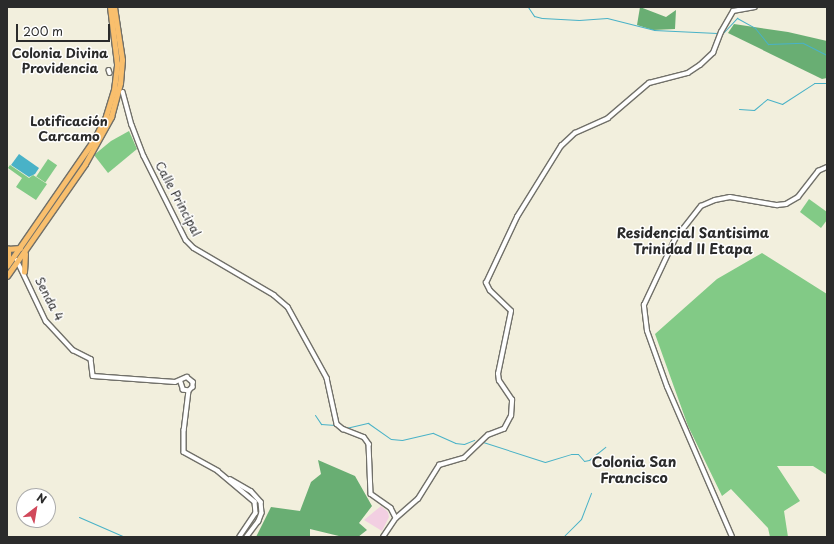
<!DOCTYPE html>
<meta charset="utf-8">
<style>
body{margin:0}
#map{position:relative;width:834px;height:544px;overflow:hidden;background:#f2efdd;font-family:"Playpen Sans",sans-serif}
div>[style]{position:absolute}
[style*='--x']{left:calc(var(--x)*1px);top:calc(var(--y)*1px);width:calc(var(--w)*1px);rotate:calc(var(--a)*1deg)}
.built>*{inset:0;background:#f2cfe2}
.green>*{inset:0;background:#82ca86;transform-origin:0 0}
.forest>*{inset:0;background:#69ae73}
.water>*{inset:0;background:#49b2c7}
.stream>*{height:1px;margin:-0.5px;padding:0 0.5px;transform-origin:0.5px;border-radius:0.5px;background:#49b2c7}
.roads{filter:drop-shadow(1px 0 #717069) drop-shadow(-1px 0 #717069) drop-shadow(0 1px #717069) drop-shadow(0 -1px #717069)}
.tertiary>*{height:3.5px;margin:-1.75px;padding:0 1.75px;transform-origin:1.75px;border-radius:1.75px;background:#fff}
.trunk>*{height:4.5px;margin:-2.25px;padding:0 2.25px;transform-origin:2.25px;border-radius:2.25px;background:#f9bf6d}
span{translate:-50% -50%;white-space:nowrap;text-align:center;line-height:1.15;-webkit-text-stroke:3px #fff;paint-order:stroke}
.street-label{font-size:12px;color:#2b2b2b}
.neighbourhood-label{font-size:13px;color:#2b2b2b;font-weight:700}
.quarter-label{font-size:14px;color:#2b2b2b;font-weight:700}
.frame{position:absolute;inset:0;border:8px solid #2b2b2b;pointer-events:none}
.north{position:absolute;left:16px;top:488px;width:40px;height:40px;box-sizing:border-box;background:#fff;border:1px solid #aaa;border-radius:50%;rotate:31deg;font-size:11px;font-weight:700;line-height:16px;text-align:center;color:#2b2b2b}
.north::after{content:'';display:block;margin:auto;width:14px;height:18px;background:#d1495b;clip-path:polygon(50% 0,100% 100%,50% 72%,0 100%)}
.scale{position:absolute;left:16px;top:24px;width:94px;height:18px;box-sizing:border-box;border:2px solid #2b2b2b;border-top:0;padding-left:5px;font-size:12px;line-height:14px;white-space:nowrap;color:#2b2b2b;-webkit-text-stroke:3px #fff;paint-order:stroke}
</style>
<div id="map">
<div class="built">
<i style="clip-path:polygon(381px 506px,388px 512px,389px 517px,382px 531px,364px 520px)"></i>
</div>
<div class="green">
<i style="clip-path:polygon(129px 131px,137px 149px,108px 173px,94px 155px,111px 141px)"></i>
<i style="left:48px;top:159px;width:11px;height:21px;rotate:34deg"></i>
<i style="clip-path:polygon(10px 165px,29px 178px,33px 175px,47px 184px,36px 200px,16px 187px,22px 178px,8px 168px)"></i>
<i style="clip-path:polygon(809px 199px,827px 212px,827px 220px,821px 228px,800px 212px)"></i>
<i style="clip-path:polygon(762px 253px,827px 294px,827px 475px,813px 466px,777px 466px,800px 501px,784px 511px,788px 537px,770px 537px,768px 528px,731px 489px,722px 496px,688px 426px,655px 334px,717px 279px)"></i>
</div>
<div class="forest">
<i style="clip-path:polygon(640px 7px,666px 17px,676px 10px,675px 29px,653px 30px,637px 25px)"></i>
<i style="clip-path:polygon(734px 24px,788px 32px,827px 41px,827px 78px,822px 79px,728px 33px)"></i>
<i style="clip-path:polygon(318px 460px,355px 476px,372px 506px,359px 523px,367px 530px,358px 537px,343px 537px,310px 529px,310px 537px,256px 537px,271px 507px,300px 511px,311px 482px,321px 474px)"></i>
</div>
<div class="water">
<i style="clip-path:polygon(19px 154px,39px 168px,35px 174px,29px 177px,11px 165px)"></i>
</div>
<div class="stream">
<i style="--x:528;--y:7;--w:11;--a:56"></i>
<i style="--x:534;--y:16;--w:8;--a:14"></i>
<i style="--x:542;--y:18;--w:37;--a:3"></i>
<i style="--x:579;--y:20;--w:28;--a:-4"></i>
<i style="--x:607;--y:18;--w:49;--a:14.3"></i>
<i style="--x:654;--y:30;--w:63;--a:2.7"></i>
<i style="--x:723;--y:33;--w:21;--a:-47"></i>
<i style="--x:737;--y:18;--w:21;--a:29"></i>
<i style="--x:755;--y:28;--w:21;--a:51"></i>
<i style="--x:768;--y:44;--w:35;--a:-2"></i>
<i style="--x:803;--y:43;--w:27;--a:27"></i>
<i style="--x:739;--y:109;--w:15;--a:4"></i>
<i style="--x:754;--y:110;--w:17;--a:-40"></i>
<i style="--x:767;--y:99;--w:16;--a:18"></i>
<i style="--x:782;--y:104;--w:38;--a:-33"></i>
<i style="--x:814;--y:83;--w:13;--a:0"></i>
<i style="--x:315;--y:415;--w:11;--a:56"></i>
<i style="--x:321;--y:424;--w:14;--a:4"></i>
<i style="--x:342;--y:426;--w:4;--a:27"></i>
<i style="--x:346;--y:428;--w:23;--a:-13"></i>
<i style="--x:368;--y:423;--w:28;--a:35"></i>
<i style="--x:391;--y:439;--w:11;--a:5"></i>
<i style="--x:402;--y:440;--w:32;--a:-13"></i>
<i style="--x:433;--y:433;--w:24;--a:24"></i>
<i style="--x:455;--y:443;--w:9;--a:6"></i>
<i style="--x:464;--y:444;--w:11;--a:-22"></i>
<i style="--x:483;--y:442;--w:65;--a:17.9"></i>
<i style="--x:545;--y:462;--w:27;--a:-17"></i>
<i style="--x:571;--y:454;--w:7;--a:0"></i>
<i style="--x:578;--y:454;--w:9;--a:49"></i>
<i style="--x:584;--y:461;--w:5;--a:-11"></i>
<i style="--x:589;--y:460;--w:21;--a:-39"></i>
<i style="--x:79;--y:517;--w:50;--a:23.5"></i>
<i style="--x:563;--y:537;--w:25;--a:-45"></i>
<i style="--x:581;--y:519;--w:28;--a:-69"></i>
</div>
<div class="roads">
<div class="tertiary">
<i style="--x:109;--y:70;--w:3;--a:72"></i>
<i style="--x:123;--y:92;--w:34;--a:75"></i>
<i style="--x:132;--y:125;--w:33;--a:69"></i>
<i style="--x:144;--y:156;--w:94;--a:63.4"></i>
<i style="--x:186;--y:240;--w:11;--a:45"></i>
<i style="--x:194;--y:248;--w:93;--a:30.4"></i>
<i style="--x:274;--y:295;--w:18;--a:41"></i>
<i style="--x:288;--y:307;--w:81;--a:61.2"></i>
<i style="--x:327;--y:378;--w:47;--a:77.7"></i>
<i style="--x:337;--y:424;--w:8;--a:40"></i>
<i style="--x:343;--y:429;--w:22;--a:21"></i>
<i style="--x:364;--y:437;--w:9;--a:54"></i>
<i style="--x:369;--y:444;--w:50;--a:87.7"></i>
<i style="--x:371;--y:494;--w:24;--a:35"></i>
<i style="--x:391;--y:508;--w:11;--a:63"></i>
<i style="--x:17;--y:260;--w:68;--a:64.6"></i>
<i style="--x:46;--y:321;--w:40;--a:47"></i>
<i style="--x:73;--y:350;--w:20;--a:27"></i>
<i style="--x:91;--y:359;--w:17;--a:83"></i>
<i style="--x:93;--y:376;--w:82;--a:4.2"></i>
<i style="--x:175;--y:382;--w:13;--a:-23"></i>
<i style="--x:187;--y:377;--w:8;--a:40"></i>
<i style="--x:193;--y:382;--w:5;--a:90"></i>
<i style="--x:193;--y:387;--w:6;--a:135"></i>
<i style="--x:189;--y:391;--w:6;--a:-171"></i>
<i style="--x:183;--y:390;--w:9;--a:-108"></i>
<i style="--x:189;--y:391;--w:39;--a:97"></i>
<i style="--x:184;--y:430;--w:22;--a:90"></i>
<i style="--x:184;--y:452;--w:39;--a:29"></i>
<i style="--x:218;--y:471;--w:48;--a:40"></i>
<i style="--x:255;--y:502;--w:11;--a:85"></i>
<i style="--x:256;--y:513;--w:29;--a:124"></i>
<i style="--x:230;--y:479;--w:24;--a:30"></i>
<i style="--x:251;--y:491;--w:15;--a:48"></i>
<i style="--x:261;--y:502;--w:11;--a:85"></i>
<i style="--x:262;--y:513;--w:9;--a:111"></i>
<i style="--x:259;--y:521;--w:20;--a:127"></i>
<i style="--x:383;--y:537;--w:23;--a:-56"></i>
<i style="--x:396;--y:518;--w:29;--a:-41"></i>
<i style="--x:418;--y:499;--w:40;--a:-58"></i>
<i style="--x:439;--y:465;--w:26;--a:-16"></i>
<i style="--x:464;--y:458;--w:33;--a:-44"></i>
<i style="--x:488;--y:435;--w:17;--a:-21"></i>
<i style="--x:504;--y:429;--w:15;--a:-62"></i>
<i style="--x:511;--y:416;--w:16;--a:-86"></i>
<i style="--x:512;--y:400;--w:23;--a:-124"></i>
<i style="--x:499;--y:381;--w:7;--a:-98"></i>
<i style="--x:498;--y:374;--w:64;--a:-78.3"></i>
<i style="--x:511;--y:311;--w:29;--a:-136"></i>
<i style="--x:490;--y:291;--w:9;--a:-117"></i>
<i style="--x:486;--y:283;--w:73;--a:-64.8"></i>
<i style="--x:517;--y:217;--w:84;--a:-58.2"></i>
<i style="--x:561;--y:146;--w:19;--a:-43"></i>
<i style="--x:575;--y:133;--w:36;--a:-24"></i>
<i style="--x:608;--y:118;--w:54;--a:-40.5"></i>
<i style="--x:649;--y:83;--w:40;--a:-14.4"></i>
<i style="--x:688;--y:73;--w:14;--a:-34"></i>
<i style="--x:700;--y:65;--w:18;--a:-43"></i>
<i style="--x:713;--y:53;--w:22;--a:-69"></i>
<i style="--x:721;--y:32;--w:24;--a:-60"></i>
<i style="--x:733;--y:11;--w:22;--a:-10"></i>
<i style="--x:732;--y:537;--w:163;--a:-113.4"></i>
<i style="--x:667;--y:387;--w:59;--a:-109.7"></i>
<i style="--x:647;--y:331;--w:26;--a:-97"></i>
<i style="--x:644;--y:305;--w:73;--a:-64.8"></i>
<i style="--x:675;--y:239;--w:42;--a:-51.8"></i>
<i style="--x:701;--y:206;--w:15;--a:-23"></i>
<i style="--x:715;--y:200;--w:15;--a:-11"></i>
<i style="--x:730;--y:197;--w:48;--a:9.7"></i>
<i style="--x:777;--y:205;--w:9;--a:-6"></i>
<i style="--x:786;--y:204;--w:14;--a:-30"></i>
<i style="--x:798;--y:197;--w:33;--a:-52"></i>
<i style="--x:818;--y:171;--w:10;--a:-24"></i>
</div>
<div class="trunk">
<i style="--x:8;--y:264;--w:15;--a:-90"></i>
<i style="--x:8;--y:249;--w:12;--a:-5"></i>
<i style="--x:7;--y:266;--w:153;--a:-55.4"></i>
<i style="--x:94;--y:140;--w:27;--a:-63"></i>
<i style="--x:106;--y:116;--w:27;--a:-73"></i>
<i style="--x:114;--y:90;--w:26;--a:-83"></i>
<i style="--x:117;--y:64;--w:57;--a:-97"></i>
<i style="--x:24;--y:272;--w:18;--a:-87"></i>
<i style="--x:7;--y:276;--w:136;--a:-55.1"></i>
<i style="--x:85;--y:164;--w:54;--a:-61"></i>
<i style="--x:111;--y:117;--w:35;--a:-75"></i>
<i style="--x:120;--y:83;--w:23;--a:-85"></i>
<i style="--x:122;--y:60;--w:54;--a:-98.6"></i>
</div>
</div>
<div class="street-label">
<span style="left:178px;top:199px;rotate:62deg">Calle Principal</span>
<span style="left:49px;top:299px;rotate:63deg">Senda 4</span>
</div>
<div class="neighbourhood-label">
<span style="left:60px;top:61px">Colonia Divina<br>Providencia</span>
<span style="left:69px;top:129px">Lotificación<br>Carcamo</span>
</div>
<div class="quarter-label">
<span style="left:693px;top:241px">Residencial Santisima<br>Trinidad II Etapa</span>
<span style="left:634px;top:470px">Colonia San<br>Francisco</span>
</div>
<div class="frame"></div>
<div class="north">N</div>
<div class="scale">200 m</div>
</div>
